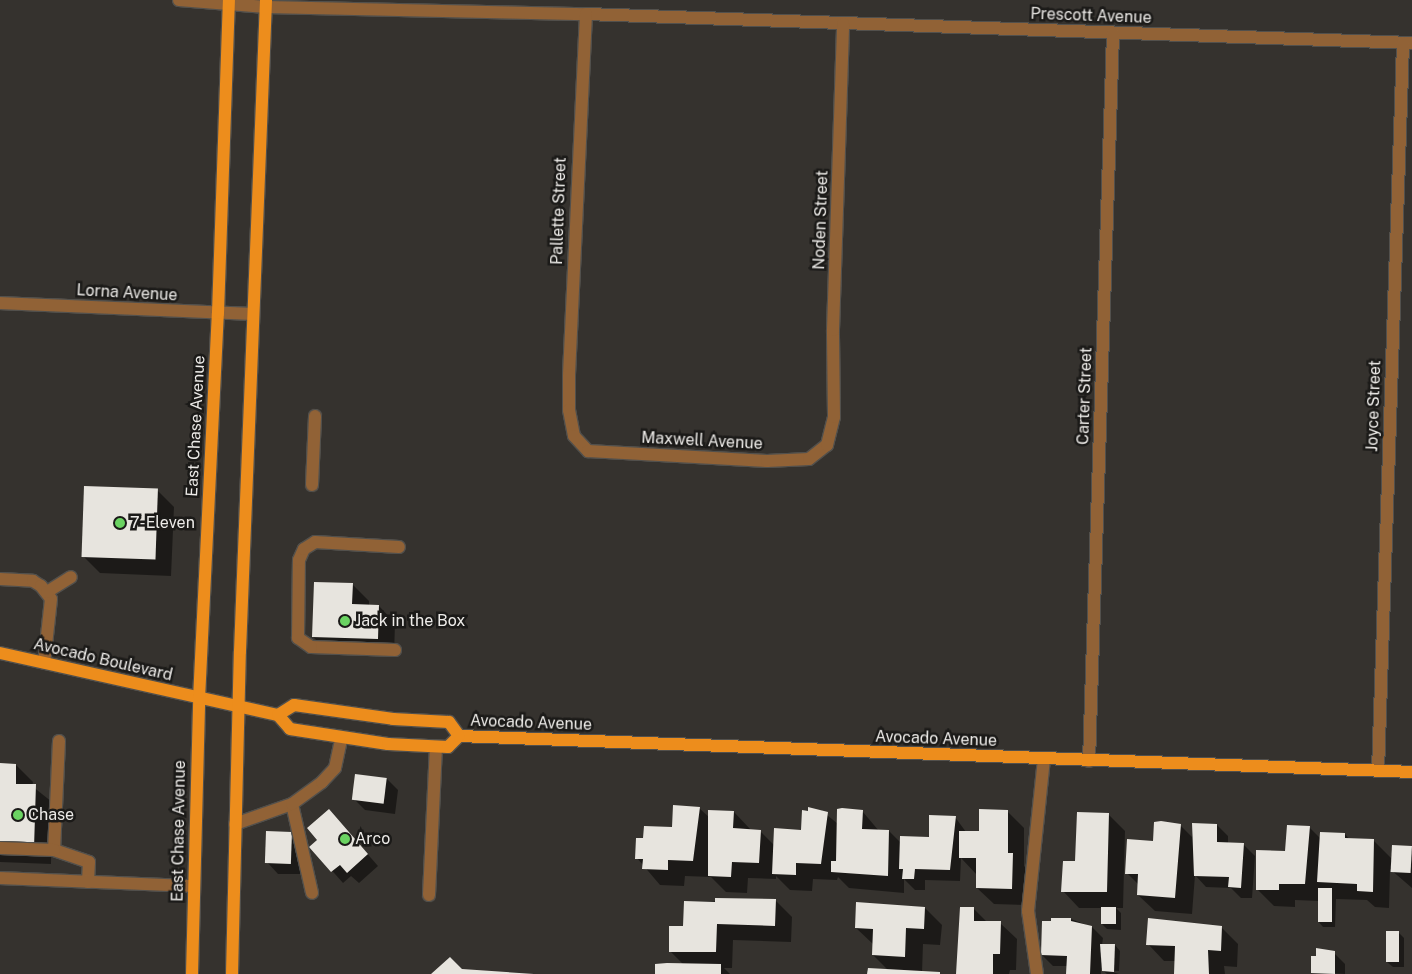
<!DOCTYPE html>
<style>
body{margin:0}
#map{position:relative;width:1412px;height:974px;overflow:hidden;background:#35322e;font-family:"Public Sans",sans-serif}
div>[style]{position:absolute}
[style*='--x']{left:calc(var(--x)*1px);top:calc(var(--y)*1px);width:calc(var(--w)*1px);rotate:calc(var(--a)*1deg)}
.shadow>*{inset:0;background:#0007}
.building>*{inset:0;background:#e7e4de;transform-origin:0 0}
.roads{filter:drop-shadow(1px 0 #52504c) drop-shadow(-1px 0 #52504c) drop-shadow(0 1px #52504c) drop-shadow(0 -1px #52504c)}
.minor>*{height:12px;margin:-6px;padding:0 6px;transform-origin:6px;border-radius:6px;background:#916236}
.major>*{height:12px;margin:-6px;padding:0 6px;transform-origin:6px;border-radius:6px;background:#ed8d1c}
.dots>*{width:14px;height:14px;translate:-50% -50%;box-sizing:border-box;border:2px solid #1b1a18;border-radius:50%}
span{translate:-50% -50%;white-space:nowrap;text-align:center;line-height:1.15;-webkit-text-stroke:5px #1b1a18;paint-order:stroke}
.street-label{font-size:16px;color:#edebe8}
.poi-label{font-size:16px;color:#edebe8}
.left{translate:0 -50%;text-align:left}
</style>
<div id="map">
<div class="shadow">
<i style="clip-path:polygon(157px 490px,174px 507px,171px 576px,100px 573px,83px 556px)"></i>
<i style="clip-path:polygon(352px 584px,369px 601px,369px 606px,379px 606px,395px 623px,394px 656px,330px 653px,313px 637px)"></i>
<i style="clip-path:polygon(0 765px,16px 765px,33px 782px,32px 786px,52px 802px,51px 864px,0 862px)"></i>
<i style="clip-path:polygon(387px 779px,398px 790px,395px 814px,365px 810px,354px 799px)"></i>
<i style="clip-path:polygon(699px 808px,710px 818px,710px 811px,734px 812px,751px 830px,760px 831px,774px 845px,802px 831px,803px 812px,821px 810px,838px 824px,863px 812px,879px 831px,889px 831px,901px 843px,930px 838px,955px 817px,966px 832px,980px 833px,1007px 811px,1024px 828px,1024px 866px,1029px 871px,1028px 905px,994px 904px,977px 888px,977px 875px,961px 858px,960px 881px,925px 880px,925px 890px,915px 890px,904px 879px,904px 893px,849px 888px,838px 877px,837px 880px,813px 879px,812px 891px,790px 890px,776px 876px,776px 879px,748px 878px,747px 893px,726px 892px,711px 877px,685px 876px,684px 886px,660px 885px,637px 858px,645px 839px,673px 828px)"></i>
<i style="clip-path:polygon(329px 810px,378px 866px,359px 883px,351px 876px,343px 883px,311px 847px,319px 840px)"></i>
<i style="clip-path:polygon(1108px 814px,1125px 831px,1123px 908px,1116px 908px,1121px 913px,1121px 930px,1107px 929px,1102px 924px,1102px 908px,1079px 908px,1063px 891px,1077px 862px)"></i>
<i style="clip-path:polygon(1193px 824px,1217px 825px,1228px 836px,1228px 844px,1244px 845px,1255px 856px,1252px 898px,1241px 898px,1231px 888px,1206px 887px,1195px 875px,1192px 914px,1155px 911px,1138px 895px,1139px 885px,1127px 873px,1155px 843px,1180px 825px,1192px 837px)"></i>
<i style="clip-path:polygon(1310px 828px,1321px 839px,1345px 834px,1350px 840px,1374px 841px,1393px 860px,1412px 846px,1412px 888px,1390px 869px,1389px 908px,1375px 907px,1367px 900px,1336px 899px,1335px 927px,1323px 927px,1318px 921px,1319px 901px,1295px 900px,1295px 907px,1274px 906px,1257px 889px)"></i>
<i style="clip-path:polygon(292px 833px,303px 844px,302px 874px,278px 874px,267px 862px)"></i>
<i style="clip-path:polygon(775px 900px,792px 917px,791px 942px,733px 940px,732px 968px,724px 968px,730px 974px,657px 974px,684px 965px,670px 951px,685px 928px,686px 902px)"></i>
<i style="clip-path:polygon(925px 908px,942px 925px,940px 945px,923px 944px,922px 973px,935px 974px,869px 974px,889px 971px,873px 955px,874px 945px,856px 928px)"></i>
<i style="clip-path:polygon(973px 908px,987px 922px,1000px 923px,1017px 939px,1016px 970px,1010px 970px,1009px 974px,958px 974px)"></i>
<i style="clip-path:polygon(1071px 919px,1092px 927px,1103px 938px,1102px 945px,1115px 945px,1120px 951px,1119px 971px,1106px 970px,1119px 974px,1107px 974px,1101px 969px,1101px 974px,1068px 974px,1068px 966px,1053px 966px,1042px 955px)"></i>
<i style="clip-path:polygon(1221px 927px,1238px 944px,1237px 967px,1224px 966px,1225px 974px,1175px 974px,1176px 961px,1164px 961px,1148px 944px)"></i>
<i style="clip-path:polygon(1399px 933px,1404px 938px,1404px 967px,1393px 967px,1387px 962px)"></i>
<i style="clip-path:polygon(1334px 953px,1345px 964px,1345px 974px,1312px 972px,1317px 957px)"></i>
</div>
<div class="building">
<i style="left:84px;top:486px;width:74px;height:71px;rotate:2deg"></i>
<i style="clip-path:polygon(314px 582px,353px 583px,352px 604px,379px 605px,378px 639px,312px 637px)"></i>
<i style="clip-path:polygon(0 763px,16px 764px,16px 784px,36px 784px,34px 848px,0 846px)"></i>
<i style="left:355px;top:774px;width:32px;height:26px;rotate:7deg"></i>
<i style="clip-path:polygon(673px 805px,700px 807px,693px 861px,668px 860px,668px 870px,642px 869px,643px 859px,635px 859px,636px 838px,643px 838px,644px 826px,672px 827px)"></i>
<i style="clip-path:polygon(808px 807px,828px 812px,821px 864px,796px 863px,796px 875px,772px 874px,774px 828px,801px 830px,802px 810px,808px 811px)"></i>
<i style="clip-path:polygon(842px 808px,863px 810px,862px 829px,889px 830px,888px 876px,831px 872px,831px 861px,836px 861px,837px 809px)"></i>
<i style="clip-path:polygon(329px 809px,368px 854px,347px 873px,340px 865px,331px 872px,309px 847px,317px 840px,307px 828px)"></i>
<i style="clip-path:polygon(979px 809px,1008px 810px,1008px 853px,1013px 853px,1012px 889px,976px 888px,976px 858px,959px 858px,959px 831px,979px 831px)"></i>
<i style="clip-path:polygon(708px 810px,734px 811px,733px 828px,761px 830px,759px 863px,732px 862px,731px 877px,708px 876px)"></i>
<i style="clip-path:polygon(1077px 812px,1109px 813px,1107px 892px,1061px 892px,1063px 861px,1075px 861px)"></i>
<i style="clip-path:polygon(929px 815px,956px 816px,950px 870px,915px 869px,914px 879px,902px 879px,903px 869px,899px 869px,900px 836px,929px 837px)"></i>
<i style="clip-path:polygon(1161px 821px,1181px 824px,1175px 898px,1137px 895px,1138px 874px,1125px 874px,1127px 839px,1153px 841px,1154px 822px)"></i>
<i style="clip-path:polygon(1192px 823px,1217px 824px,1217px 842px,1244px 843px,1241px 888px,1228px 887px,1229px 877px,1194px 876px)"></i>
<i style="clip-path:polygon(1287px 825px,1310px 826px,1305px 884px,1279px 884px,1279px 890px,1256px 890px,1256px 850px,1285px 851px)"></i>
<i style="left:266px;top:831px;width:26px;height:32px;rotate:2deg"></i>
<i style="clip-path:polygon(1320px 832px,1345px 833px,1345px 838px,1374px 839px,1373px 892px,1357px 891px,1357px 884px,1317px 882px)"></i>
<i style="left:1392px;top:845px;width:20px;height:27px;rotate:3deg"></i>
<i style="left:1318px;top:888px;width:14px;height:34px"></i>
<i style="clip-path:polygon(715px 898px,776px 899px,775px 926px,717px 924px,716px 952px,669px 952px,669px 926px,683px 926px,684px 901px,715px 902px)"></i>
<i style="clip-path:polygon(856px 902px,925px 907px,924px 929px,906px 928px,905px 957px,872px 955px,873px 929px,855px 928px)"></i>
<i style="clip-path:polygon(960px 907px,974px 907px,974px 921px,1001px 921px,1000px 954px,993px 954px,993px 974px,956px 974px)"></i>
<i style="left:1101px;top:907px;width:15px;height:17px"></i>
<i style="clip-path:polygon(1051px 918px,1071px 918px,1071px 921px,1092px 926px,1090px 974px,1066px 974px,1067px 956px,1041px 955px,1042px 921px,1051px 921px)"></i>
<i style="clip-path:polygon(1148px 918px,1222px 926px,1221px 951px,1208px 950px,1209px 974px,1174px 974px,1175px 946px,1146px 945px)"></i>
<i style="left:1386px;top:931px;width:13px;height:31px"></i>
<i style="clip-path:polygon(1100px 944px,1115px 944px,1114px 972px,1102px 971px)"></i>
<i style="clip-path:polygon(1316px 948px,1335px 951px,1335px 974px,1311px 973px,1311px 956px,1316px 956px)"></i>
<i style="clip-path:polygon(450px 957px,462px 969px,534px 974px,431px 974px)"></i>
<i style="clip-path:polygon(667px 963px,721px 964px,721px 974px,655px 974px,655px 964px)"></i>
<i style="clip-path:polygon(868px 968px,940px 972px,940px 974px,867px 974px)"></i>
</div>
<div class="roads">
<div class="minor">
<i style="--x:179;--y:0;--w:87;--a:4.6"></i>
<i style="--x:266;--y:7;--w:320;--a:1.3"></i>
<i style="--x:586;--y:14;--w:827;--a:2.01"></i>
<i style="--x:586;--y:14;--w:361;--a:92.7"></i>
<i style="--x:569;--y:375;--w:35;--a:90"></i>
<i style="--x:569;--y:410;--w:26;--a:79"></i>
<i style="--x:574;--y:436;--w:21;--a:47"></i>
<i style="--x:588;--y:451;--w:179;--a:3.2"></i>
<i style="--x:767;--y:461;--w:42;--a:-2.7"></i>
<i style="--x:809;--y:459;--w:23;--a:-38"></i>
<i style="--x:827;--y:445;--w:29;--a:-76"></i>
<i style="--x:834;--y:417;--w:87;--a:-90.7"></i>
<i style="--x:833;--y:330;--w:306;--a:-88.1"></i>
<i style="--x:0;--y:303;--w:253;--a:2.5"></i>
<i style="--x:312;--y:485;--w:69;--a:-87.5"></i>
<i style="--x:0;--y:579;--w:33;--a:3"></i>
<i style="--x:33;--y:581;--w:9;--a:32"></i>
<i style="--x:41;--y:586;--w:16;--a:52"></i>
<i style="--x:51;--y:599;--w:64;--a:96.2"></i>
<i style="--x:47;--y:592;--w:28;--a:-32"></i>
<i style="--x:395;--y:650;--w:84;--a:-178"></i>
<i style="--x:311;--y:647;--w:16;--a:-145"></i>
<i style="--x:298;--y:638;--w:78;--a:-89.3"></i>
<i style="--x:299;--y:560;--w:12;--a:-66"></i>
<i style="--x:304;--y:549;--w:13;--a:-32"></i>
<i style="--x:315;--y:542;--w:84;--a:3.4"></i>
<i style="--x:59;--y:741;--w:109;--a:92.6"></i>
<i style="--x:54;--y:850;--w:37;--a:19"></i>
<i style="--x:89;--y:862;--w:20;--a:93"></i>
<i style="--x:1089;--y:761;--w:728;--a:-88.11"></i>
<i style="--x:1378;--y:771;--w:728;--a:-88.03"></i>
<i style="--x:292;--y:804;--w:91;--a:77.3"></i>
<i style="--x:235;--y:824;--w:60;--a:-19.3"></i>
<i style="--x:292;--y:804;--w:37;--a:-36"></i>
<i style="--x:322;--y:782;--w:19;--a:-47"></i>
<i style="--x:335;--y:768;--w:30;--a:-78"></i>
<i style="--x:0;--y:848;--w:54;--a:2.1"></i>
<i style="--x:0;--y:878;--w:194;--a:2.4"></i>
<i style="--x:429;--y:895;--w:148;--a:-87.3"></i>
<i style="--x:1037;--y:974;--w:64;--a:-98.1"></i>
<i style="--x:1028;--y:911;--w:153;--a:-84"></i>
</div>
<div class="major">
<i style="--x:0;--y:653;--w:285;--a:12.6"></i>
<i style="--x:278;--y:715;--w:18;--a:49"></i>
<i style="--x:290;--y:729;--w:99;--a:8.7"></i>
<i style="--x:388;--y:744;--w:60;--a:2.9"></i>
<i style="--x:448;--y:747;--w:16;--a:-45"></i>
<i style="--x:459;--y:736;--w:954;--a:2.16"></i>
<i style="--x:278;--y:715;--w:19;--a:-32"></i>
<i style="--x:294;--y:705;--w:100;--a:8"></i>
<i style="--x:393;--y:719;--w:56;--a:3.1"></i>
<i style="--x:449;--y:722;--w:17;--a:54"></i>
<i style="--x:192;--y:974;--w:275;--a:-88.5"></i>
<i style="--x:199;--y:699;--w:386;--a:-87.2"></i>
<i style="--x:218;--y:313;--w:313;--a:-88"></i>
<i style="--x:232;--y:974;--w:323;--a:-88.6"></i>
<i style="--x:240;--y:651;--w:652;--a:-87.71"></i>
</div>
</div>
<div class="dots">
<i style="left:120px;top:523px;background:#6bd362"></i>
<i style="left:345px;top:621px;background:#6bd362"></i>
<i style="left:18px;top:815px;background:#6bd362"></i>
<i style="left:345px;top:839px;background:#6bd362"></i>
</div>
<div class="street-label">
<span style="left:1091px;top:16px;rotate:2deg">Prescott Avenue</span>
<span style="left:559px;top:211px;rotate:-88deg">Pallette Street</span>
<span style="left:821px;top:220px;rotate:-88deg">Noden Street</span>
<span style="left:127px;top:293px;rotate:3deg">Lorna Avenue</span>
<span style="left:1085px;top:396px;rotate:-88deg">Carter Street</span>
<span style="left:1374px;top:406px;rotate:-88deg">Joyce Street</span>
<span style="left:196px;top:426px;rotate:-87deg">East Chase Avenue</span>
<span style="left:702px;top:441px;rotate:3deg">Maxwell Avenue</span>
<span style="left:103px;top:660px;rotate:13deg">Avocado Boulevard</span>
<span style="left:531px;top:723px;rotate:2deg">Avocado Avenue</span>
<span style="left:936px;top:739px;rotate:2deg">Avocado Avenue</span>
<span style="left:179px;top:831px;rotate:-89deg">East Chase Avenue</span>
</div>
<div class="poi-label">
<span class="left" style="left:130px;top:523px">7-Eleven</span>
<span class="left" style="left:355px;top:621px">Jack in the Box</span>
<span class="left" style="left:28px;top:815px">Chase</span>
<span class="left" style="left:355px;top:839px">Arco</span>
</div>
</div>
